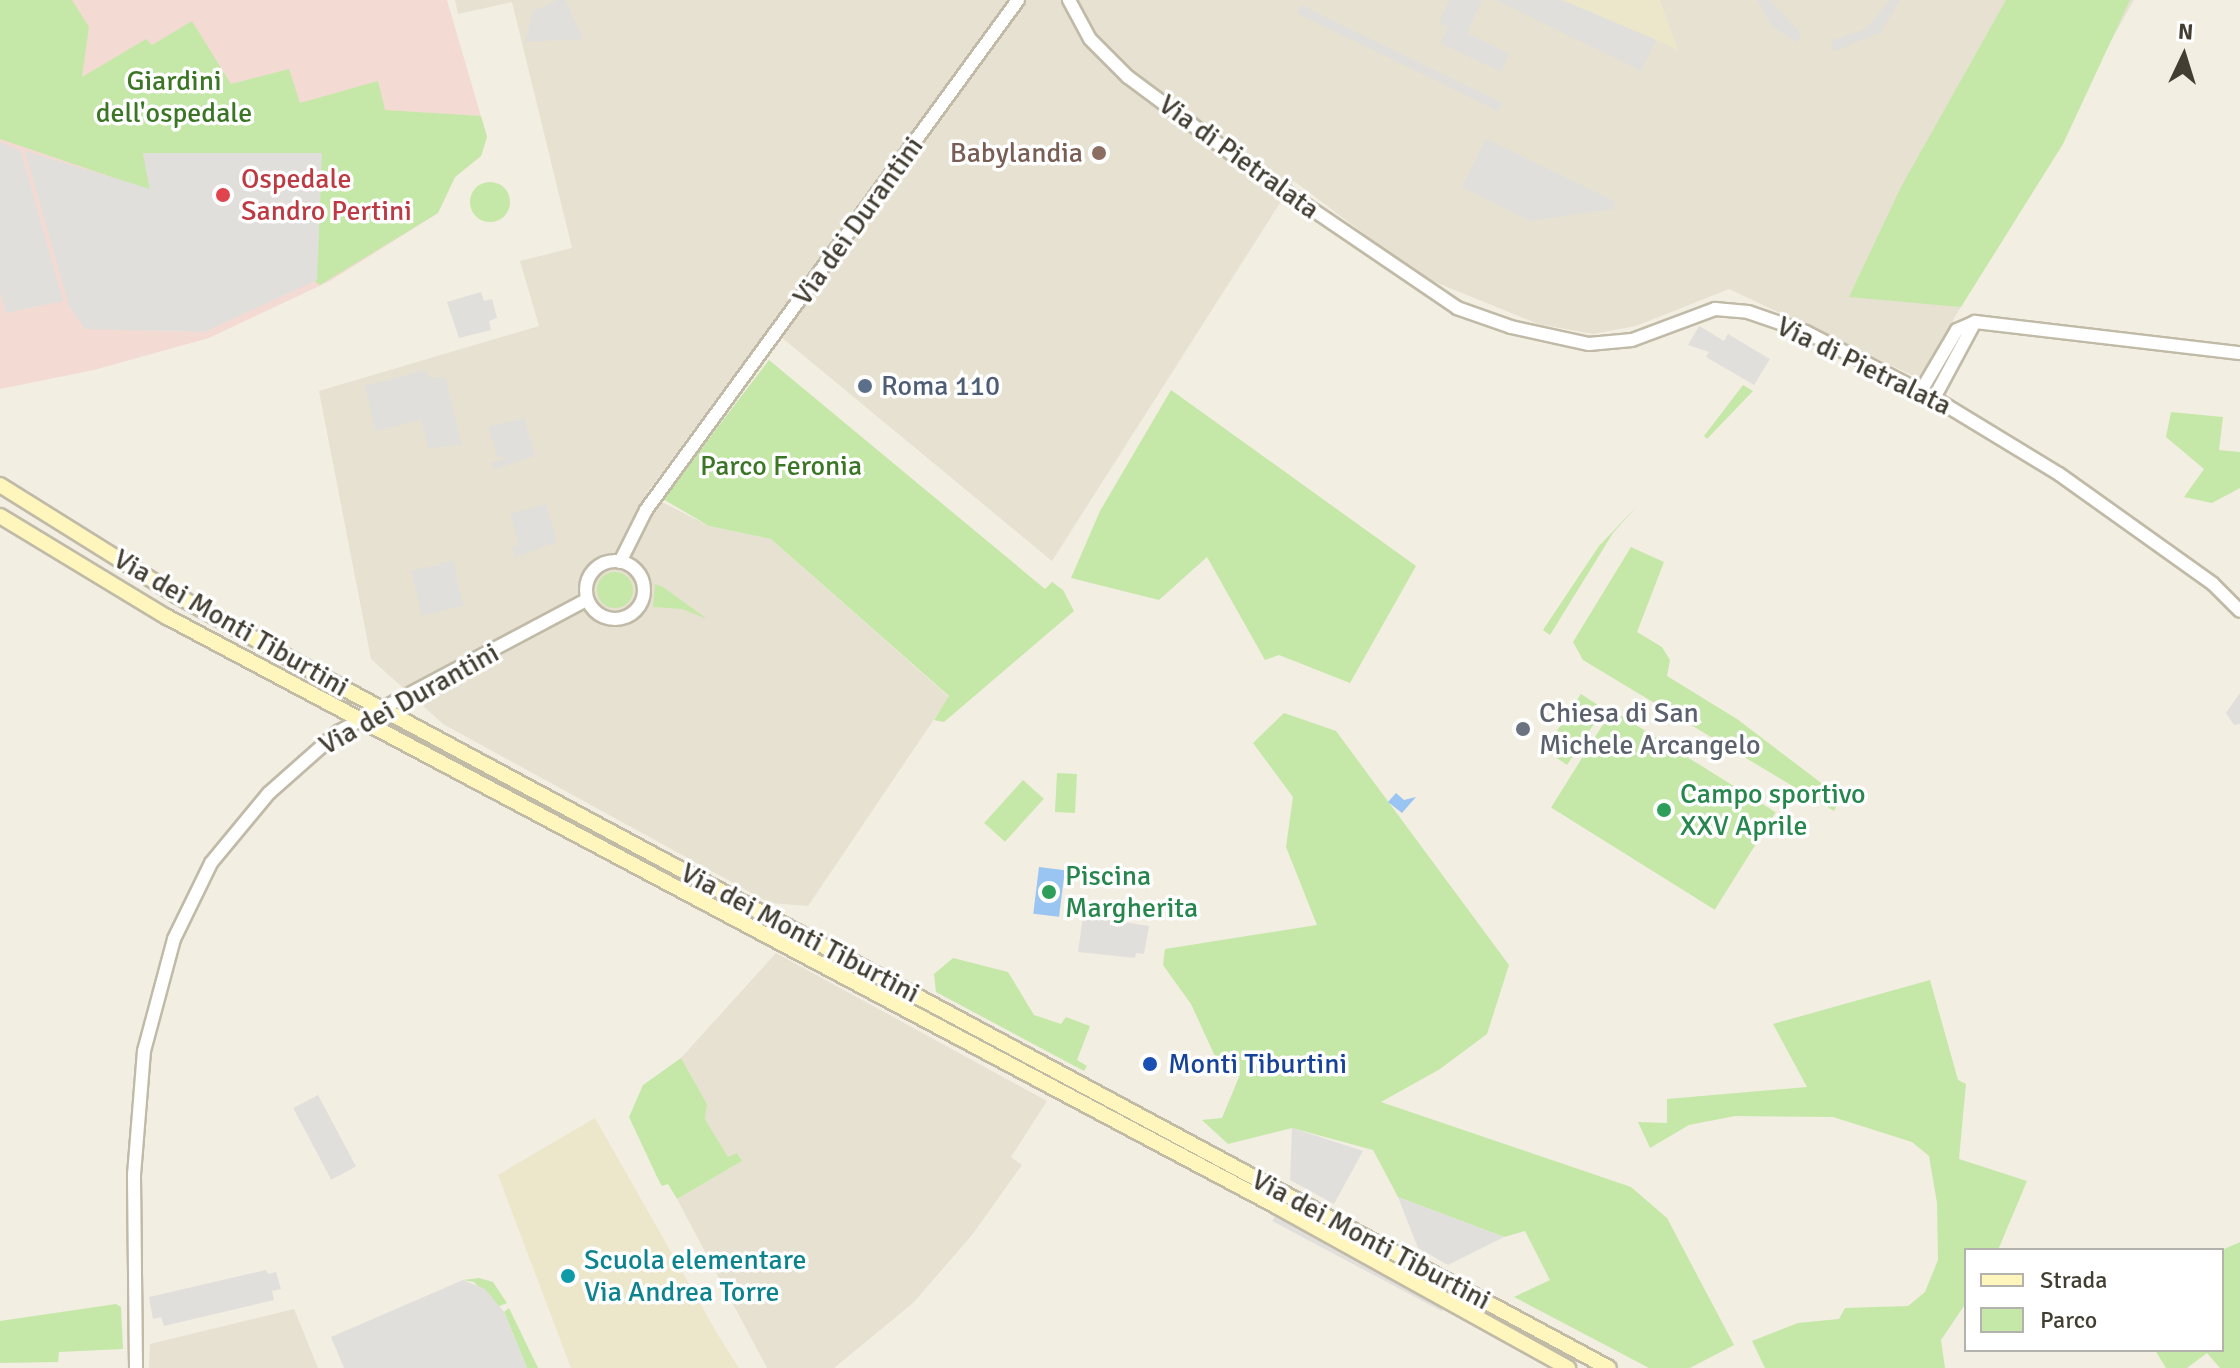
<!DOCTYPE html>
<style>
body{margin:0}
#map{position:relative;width:2240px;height:1368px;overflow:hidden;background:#f2eee2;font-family:Signika,sans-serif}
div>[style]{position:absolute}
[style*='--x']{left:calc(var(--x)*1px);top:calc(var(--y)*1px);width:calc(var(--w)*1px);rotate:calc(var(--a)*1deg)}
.residential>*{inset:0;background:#e6e1d0}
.education>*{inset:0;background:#ece6cb}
.medical>*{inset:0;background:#f3dbd4}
.green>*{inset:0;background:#c5e8a8;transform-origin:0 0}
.round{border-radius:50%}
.parking>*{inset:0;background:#e1dfdb;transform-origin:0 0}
.water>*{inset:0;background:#9ac5f2;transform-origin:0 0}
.roads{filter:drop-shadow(2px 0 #c0baa7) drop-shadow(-2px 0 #c0baa7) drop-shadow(0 2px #c0baa7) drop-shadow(0 -2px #c0baa7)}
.tertiary>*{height:12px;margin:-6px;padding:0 6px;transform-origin:6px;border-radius:6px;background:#fff}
.tertiary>.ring{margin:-6px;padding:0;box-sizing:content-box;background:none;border:12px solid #fff;border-radius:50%}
.secondary>*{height:14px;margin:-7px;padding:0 7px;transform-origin:7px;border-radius:7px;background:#fff6be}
.dots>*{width:22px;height:22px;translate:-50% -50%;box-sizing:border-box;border:4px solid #fff;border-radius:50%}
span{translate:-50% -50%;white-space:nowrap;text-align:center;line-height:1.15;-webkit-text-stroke:7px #fff;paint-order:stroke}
.park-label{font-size:28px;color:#3b7625}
.education-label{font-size:28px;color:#785e54}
.right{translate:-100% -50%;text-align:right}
.street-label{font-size:28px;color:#433e32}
.health-label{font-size:28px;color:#be3a42}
.left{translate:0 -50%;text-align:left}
.service-label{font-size:28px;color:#4e5e75}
.worship-label{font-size:28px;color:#5b616d}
.leisure-label{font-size:28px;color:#27864d}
.transit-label{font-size:28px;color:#164399}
.culture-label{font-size:28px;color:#0d838f}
.legend{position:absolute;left:1964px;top:1248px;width:260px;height:104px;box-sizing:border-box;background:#fff;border:2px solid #b4b2ad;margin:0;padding:10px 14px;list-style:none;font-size:24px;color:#433e32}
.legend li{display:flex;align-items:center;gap:16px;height:40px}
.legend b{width:40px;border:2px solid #b4b2ad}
.north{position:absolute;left:2144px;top:16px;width:80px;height:80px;-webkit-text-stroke:6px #fff;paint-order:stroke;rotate:4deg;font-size:22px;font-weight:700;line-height:32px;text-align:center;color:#433e32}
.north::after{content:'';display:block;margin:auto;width:28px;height:36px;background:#433e32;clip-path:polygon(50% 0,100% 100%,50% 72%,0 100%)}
</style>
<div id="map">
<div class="residential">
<i style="clip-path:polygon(455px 0,2134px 0,1920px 379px,1729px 289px,1636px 326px,1593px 334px,1538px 324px,1420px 276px,1294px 181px,1052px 561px,769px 327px,646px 494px,709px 526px,771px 539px,949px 697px,808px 906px,770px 903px,443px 724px,371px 659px,319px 391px,539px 326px,520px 261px,572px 248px,512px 2px,458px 14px)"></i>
<i style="clip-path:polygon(776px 953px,1047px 1101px,1011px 1157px,1022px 1165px,972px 1235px,913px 1303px,834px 1368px,767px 1368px,677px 1199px,742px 1161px,728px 1157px,705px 1119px,707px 1104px,681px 1058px)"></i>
<i style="clip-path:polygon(294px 1309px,318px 1368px,149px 1368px,150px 1344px)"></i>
</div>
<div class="education">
<i style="clip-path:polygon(1562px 0,1660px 0,1678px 50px,1656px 40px)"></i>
<i style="clip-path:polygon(595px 1118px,718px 1335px,739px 1368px,571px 1368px,498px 1175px)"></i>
</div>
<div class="medical">
<i style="clip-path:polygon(0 0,447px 0,487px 137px,481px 156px,455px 177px,438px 213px,330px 281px,209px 338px,94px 370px,0 389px)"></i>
</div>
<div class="green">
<i style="clip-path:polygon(0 0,72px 0,89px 27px,82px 77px,146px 39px,152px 45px,192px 21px,231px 84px,289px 69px,300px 103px,378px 81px,385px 110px,481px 116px,487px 137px,481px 156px,455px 177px,438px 213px,320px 285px,143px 153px,150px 190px,0 139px)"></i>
<i style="clip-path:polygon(2006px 0,2130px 0,2063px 144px,1961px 307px,1849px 297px,1901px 187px)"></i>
<i class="round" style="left:470px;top:182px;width:40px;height:40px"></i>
<i style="clip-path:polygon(769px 360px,1045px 589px,1052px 582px,1063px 590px,1074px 611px,944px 722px,934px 720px,949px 696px,771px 539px,709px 526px,663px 499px)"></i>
<i style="clip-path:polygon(1743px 385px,1753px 391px,1707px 439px,1704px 436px)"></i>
<i style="clip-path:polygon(1171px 390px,1416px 566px,1350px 683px,1279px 655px,1265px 660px,1207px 557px,1159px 600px,1071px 578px,1100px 511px)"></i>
<i style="clip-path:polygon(2171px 412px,2223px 417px,2219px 450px,2240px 452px,2240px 488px,2212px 503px,2184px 497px,2204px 469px,2166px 437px)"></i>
<i style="clip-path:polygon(1638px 505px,1613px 533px,1550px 635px,1543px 630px,1599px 546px)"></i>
<i style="clip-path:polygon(1631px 547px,1664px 562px,1637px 632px,1662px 647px,1670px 660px,1667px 676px,1737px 719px,1841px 798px,1834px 811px,1583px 660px,1573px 642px)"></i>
<i class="round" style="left:597px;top:572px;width:36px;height:36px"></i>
<i style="clip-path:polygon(655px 584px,663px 587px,707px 619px,682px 609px,653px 607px)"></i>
<i style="left:1581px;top:694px;width:27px;height:67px;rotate:33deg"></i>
<i style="left:1612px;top:710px;width:193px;height:115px;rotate:32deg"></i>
<i style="clip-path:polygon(1284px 713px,1336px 731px,1509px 965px,1487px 1034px,1440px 1069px,1381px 1102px,1631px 1187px,1667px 1218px,1734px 1345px,1690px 1368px,1649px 1368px,1514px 1297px,1550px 1280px,1525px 1231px,1504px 1237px,1398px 1197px,1373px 1150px,1292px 1128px,1228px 1144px,1202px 1120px,1222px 1118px,1239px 1077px,1219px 1065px,1191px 1004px,1163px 965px,1165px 949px,1317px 925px,1286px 847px,1293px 797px,1253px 743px)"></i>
<i style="left:1057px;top:773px;width:20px;height:39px;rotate:3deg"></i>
<i style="left:1023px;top:780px;width:28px;height:58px;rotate:42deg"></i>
<i style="clip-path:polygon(953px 958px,1008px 972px,1034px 1015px,1061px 1024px,1066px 1017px,1090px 1026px,1077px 1060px,1087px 1066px,1084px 1071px,936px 992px,934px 974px)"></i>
<i style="clip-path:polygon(1930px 980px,1958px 1080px,1966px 1084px,1959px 1159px,2027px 1181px,1998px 1250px,1966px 1250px,1966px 1303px,1941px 1340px,1945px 1368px,1765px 1368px,1752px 1341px,1798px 1323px,1839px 1319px,1845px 1308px,1908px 1306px,1925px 1292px,1938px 1260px,1937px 1203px,1929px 1156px,1912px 1142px,1833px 1117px,1735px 1116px,1689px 1125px,1650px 1148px,1638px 1122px,1667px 1123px,1667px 1099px,1807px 1087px,1773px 1024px)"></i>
<i style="clip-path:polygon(681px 1058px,707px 1104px,705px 1119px,728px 1157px,737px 1153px,742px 1161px,677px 1199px,668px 1184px,662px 1186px,658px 1179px,629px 1117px,643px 1085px)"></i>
<i style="clip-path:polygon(2240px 1242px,2240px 1368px,2220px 1368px,2207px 1353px,2187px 1368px,2166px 1368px,2155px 1350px,2222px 1350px,2222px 1250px)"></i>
<i style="clip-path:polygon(479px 1278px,493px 1282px,507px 1303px,497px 1307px,474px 1282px,463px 1280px)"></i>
<i style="clip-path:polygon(116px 1304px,121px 1307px,123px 1349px,59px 1352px,58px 1362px,0 1363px,0 1321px)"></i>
<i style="clip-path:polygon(509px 1308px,538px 1368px,527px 1368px,504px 1312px)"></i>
</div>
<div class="parking">
<i style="clip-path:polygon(558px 0,565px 0,583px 39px,525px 42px,533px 11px)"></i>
<i style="clip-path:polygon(1449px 0,1482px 0,1467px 33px,1509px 54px,1501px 72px,1440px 43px,1448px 27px,1439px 23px)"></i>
<i style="clip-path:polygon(1496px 0,1562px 0,1656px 40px,1641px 71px)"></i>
<i style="clip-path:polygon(1757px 0,1769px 0,1801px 33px,1798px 43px,1772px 26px)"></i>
<i style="clip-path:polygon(1890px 0,1900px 0,1881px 32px,1833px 52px,1832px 40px,1866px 29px)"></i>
<i style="left:1301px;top:5px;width:224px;height:9px;rotate:26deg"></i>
<i style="clip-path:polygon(1486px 139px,1616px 202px,1613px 209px,1530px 221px,1462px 187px)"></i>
<i style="clip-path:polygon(0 142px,21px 151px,63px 301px,6px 313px,0 291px)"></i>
<i style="clip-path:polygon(25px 151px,150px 189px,143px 153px,322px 153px,317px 280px,204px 332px,85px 329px,69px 306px)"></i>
<i style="clip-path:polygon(481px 292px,484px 301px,492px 299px,497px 318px,489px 321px,491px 330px,459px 338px,447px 302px)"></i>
<i style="clip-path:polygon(1699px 326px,1724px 341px,1728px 334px,1770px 359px,1754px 385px,1706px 357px,1709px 352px,1688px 345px)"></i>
<i style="clip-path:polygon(426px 370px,429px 378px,445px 377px,462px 445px,428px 448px,421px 420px,375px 431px,365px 386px)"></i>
<i style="clip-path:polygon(524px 418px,535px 456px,493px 470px,491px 463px,509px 457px,497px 457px,489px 427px)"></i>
<i style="clip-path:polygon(546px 504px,557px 542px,515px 557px,512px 547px,519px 545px,510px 514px)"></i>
<i style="left:453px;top:561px;width:46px;height:43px;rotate:77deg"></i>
<i style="clip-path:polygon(2240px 693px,2240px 724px,2234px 725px,2226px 713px)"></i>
<i style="clip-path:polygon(1083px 916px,1149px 926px,1144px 954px,1136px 953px,1135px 958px,1078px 952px)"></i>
<i style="left:318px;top:1095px;width:81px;height:28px;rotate:62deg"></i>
<i style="clip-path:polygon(1292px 1128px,1363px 1151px,1334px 1204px,1290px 1180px)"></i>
<i style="clip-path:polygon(1398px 1197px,1504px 1237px,1448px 1265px,1418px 1248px)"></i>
<i style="left:1276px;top:1214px;width:192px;height:8px;rotate:28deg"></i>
<i style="clip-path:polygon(266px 1270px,268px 1274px,276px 1272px,281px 1289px,272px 1291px,274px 1300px,164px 1326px,161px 1317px,153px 1319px,149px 1297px)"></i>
<i style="clip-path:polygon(463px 1280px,485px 1289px,504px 1312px,527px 1368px,344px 1368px,331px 1337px)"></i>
</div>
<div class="water">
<i style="clip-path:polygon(1396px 793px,1404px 800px,1416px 797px,1402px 813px,1388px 802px)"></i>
<i style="left:1039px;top:867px;width:26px;height:47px;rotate:7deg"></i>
</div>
<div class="roads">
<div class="tertiary">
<i style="--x:1069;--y:0;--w:44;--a:61.7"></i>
<i style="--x:1090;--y:39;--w:54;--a:45"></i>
<i style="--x:1128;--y:77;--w:141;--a:36.6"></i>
<i style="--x:1241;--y:161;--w:261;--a:34.2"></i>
<i style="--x:1457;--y:308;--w:57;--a:19.4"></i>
<i style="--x:1511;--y:327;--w:80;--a:12.3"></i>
<i style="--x:1589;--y:344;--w:43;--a:-5.3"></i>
<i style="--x:1632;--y:340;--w:89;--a:-20.5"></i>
<i style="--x:1715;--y:309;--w:33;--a:5"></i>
<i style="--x:1748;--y:312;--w:61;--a:19"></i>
<i style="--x:1806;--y:332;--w:144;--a:27.3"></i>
<i style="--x:1934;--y:398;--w:146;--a:31.3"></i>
<i style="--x:2059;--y:474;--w:189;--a:35.5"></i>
<i style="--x:2213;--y:584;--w:38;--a:45"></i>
<i style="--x:1921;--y:391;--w:71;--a:-59.5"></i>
<i style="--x:1957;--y:330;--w:20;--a:-24"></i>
<i style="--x:1975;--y:322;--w:267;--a:6.7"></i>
<i style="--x:1934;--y:398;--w:86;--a:-61.7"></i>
<i class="ring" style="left:586px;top:561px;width:46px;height:46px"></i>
<i style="--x:620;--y:562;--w:58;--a:-63.4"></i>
<i style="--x:646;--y:510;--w:631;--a:-53.89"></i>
<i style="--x:136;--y:1368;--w:193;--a:-90.6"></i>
<i style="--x:134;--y:1175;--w:124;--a:-85.4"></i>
<i style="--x:144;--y:1051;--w:116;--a:-75"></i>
<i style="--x:174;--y:939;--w:85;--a:-64"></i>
<i style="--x:211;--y:863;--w:91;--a:-50.4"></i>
<i style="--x:269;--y:793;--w:92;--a:-41.5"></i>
<i style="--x:338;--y:732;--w:281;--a:-28"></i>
</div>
<div class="secondary">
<i style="--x:0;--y:485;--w:208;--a:32"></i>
<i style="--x:176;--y:595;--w:189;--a:29.1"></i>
<i style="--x:341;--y:687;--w:1439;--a:28.24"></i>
<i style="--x:0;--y:516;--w:195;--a:31.2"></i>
<i style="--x:167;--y:617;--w:1256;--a:27.97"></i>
<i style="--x:1276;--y:1206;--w:334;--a:29"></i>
</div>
</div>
<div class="dots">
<i style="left:1099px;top:153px;background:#8d6e63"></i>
<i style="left:223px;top:195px;background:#e0444e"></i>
<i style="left:865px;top:386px;background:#5c6f8a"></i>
<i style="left:1523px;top:729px;background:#6b7280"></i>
<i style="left:1664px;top:810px;background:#2e9e5b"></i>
<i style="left:1049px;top:892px;background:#2e9e5b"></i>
<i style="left:1150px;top:1064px;background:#1a4fb4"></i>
<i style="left:568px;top:1276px;background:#0f9aa8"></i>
</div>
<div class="park-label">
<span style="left:174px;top:97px">Giardini<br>dell'ospedale</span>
<span style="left:781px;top:466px">Parco Feronia</span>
</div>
<div class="education-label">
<span class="right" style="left:1083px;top:153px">Babylandia</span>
</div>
<div class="street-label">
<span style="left:1239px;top:157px;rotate:36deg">Via di Pietralata</span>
<span style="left:858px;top:221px;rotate:-54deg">Via dei Durantini</span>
<span style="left:1864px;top:366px;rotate:26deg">Via di Pietralata</span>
<span style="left:231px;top:623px;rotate:30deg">Via dei Monti Tiburtini</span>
<span style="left:409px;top:699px;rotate:-29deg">Via dei Durantini</span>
<span style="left:800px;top:933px;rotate:28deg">Via dei Monti Tiburtini</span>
<span style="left:1371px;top:1240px;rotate:28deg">Via dei Monti Tiburtini</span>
</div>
<div class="health-label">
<span class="left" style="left:241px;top:195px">Ospedale<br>Sandro Pertini</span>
</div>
<div class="service-label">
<span class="left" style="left:881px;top:386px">Roma 110</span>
</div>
<div class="worship-label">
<span class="left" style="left:1539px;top:729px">Chiesa di San<br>Michele Arcangelo</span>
</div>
<div class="leisure-label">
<span class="left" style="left:1680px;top:810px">Campo sportivo<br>XXV Aprile</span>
<span class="left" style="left:1065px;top:892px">Piscina<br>Margherita</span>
</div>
<div class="transit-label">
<span class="left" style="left:1168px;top:1064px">Monti Tiburtini</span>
</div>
<div class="culture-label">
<span class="left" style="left:584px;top:1276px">Scuola elementare<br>Via Andrea Torre</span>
</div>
<ul class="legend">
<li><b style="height:10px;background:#fff6be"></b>Strada</li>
<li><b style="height:22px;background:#c5e8a8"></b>Parco</li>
</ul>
<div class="north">N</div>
</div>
